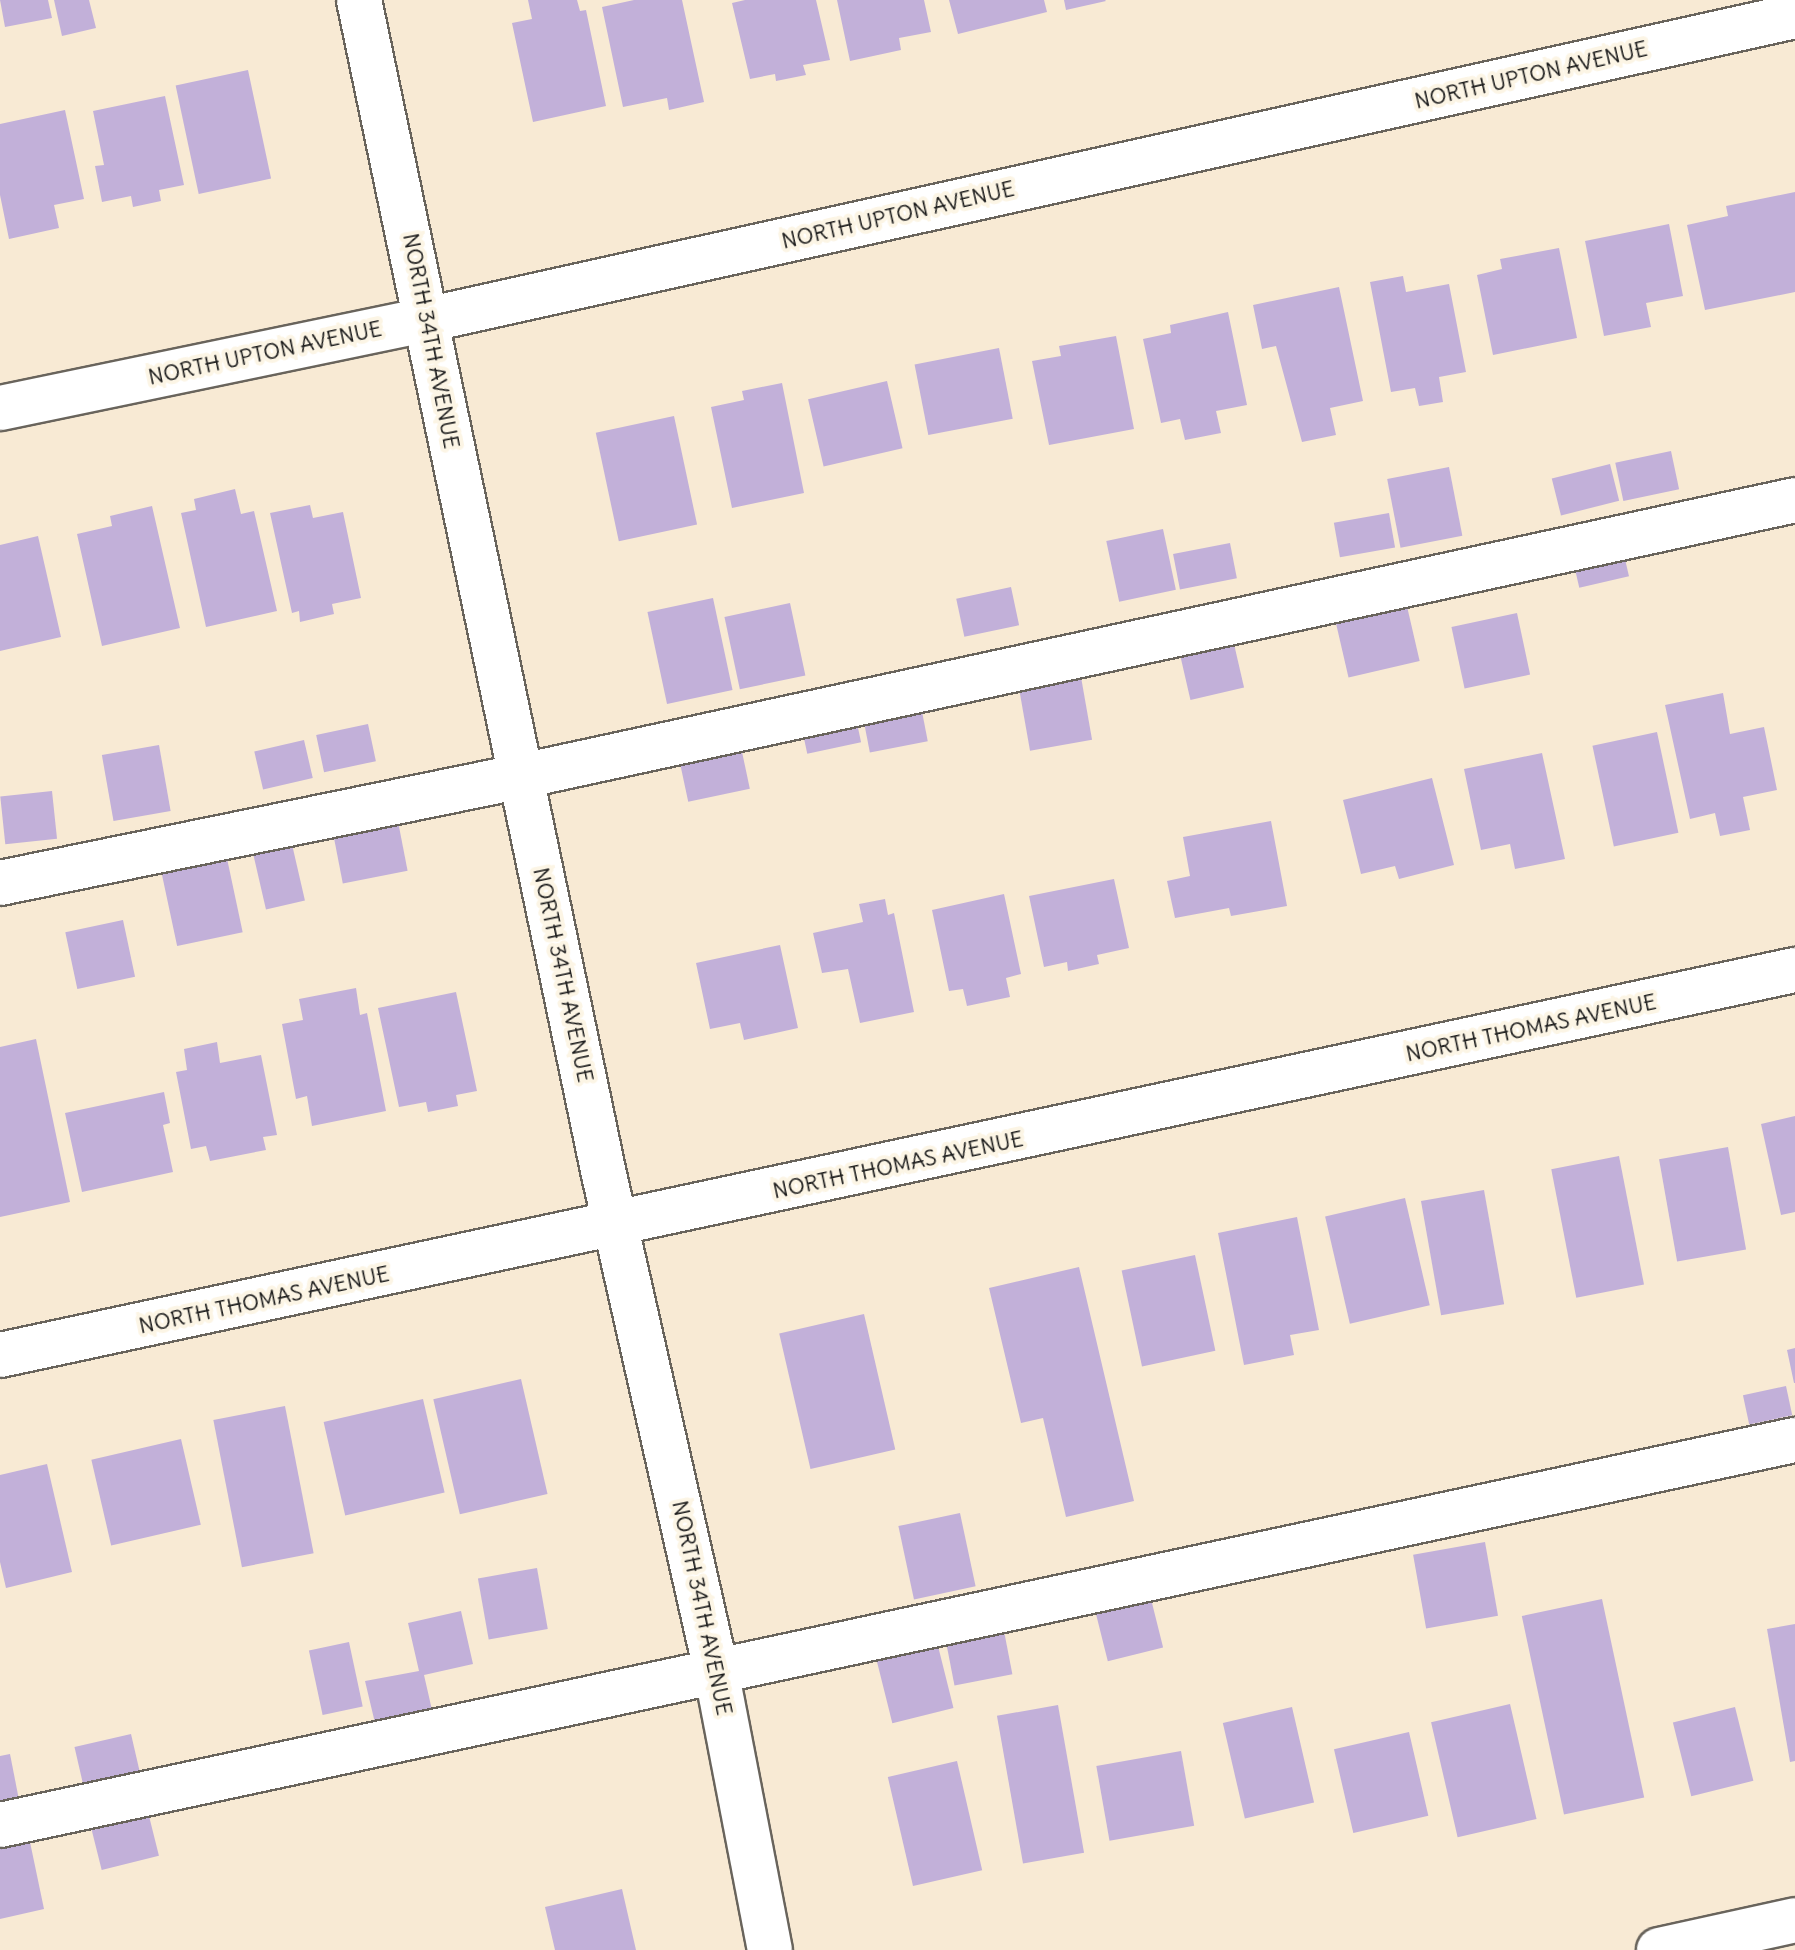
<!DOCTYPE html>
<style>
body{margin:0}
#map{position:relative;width:1795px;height:1950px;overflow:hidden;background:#f8ead4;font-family:Delius,sans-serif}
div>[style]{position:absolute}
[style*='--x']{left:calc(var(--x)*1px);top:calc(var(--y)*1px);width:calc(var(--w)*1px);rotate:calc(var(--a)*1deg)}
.building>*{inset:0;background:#c2b0d9;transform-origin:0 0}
.roads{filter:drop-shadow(2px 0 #69645c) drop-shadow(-2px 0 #69645c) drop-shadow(0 2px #69645c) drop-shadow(0 -2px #69645c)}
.minor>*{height:44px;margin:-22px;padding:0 22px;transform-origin:22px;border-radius:22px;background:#fff}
span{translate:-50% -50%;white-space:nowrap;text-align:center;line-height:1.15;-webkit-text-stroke:8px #fcf5e5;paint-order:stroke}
.street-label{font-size:22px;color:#1c1c1c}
</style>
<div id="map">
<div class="building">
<i style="clip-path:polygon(0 0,48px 0,52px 18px,5px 27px)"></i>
<i style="clip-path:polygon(54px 0,89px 0,96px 28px,62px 36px)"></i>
<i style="clip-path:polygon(528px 0,577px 0,580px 11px,586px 10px,606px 106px,533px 122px,512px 23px,532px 19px)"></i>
<i style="clip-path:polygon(634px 0,682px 0,704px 102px,669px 110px,667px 98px,623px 107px,602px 7px)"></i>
<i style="clip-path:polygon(745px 0,816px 0,830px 60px,803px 65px,806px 75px,776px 81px,775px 74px,750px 79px,732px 3px)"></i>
<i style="clip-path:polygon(837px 0,924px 0,931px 32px,899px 38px,901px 50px,850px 61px)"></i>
<i style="clip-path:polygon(949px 0,1044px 0,1047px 12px,958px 34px)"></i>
<i style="clip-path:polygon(1064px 0,1105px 0,1106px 1px,1066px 10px)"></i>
<i style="left:248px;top:70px;width:111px;height:74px;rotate:78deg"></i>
<i style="clip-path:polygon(165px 96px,184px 185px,159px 190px,161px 201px,133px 207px,131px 196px,102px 202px,95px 166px,104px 165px,93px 111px)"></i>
<i style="clip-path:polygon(65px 110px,84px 199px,54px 205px,59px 228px,9px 239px,0 195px,0 124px)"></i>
<i style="clip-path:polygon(1795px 192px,1795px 292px,1705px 310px,1687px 225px,1728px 216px,1726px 206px)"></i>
<i style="clip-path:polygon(1669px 224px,1683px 296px,1646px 303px,1651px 327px,1604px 336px,1585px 241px)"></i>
<i style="clip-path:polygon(1559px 248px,1577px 338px,1493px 355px,1477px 275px,1502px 269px,1500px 259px)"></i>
<i style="clip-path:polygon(1403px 276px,1406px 292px,1449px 284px,1466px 372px,1439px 377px,1443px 402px,1419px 406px,1415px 388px,1391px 392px,1370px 282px)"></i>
<i style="clip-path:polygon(1339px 287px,1363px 401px,1330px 408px,1336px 435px,1302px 442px,1276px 346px,1262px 349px,1253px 305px)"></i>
<i style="clip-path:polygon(1228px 312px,1247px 405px,1216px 411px,1221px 433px,1185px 440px,1180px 419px,1161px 423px,1143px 339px,1171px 333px,1170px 325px)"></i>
<i style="clip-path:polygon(1116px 336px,1134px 429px,1049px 445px,1032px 361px,1061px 356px,1059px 346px)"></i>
<i style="left:999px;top:348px;width:72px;height:86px;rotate:79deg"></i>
<i style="left:887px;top:381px;width:69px;height:81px;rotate:77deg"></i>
<i style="clip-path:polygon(782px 383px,804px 493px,732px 508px,711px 407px,744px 400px,742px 391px)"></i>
<i style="left:674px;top:416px;width:111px;height:80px;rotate:78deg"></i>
<i style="left:1671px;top:451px;width:39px;height:57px;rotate:78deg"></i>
<i style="left:1610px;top:464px;width:38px;height:60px;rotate:76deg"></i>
<i style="left:1449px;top:467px;width:70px;height:63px;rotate:79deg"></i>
<i style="clip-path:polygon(235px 489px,241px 514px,254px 511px,277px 611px,206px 627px,181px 513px,196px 510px,194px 499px)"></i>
<i style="clip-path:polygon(310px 505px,313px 518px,343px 512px,361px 598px,332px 604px,334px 614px,300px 622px,299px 611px,292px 613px,270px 513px)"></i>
<i style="clip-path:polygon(152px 506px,180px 628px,102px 646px,77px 534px,112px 526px,110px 516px)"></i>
<i style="left:1389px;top:513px;width:35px;height:56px;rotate:80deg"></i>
<i style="left:1163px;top:529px;width:62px;height:58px;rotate:78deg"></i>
<i style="clip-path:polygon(38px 536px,61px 637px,0 651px,0 545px)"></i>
<i style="left:1230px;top:543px;width:36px;height:58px;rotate:79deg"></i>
<i style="left:1622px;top:546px;width:31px;height:51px;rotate:77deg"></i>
<i style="left:1011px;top:587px;width:39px;height:56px;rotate:78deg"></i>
<i style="left:1403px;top:589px;width:74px;height:73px;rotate:77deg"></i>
<i style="left:713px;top:598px;width:94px;height:67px;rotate:78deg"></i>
<i style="left:790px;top:603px;width:74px;height:67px;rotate:78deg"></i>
<i style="left:1517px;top:613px;width:63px;height:67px;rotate:78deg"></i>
<i style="left:1231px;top:631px;width:58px;height:55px;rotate:77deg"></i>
<i style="left:1078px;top:660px;width:81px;height:63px;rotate:80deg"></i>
<i style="clip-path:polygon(1723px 693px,1730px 734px,1764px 727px,1777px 790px,1743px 797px,1750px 830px,1720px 836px,1715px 813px,1690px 819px,1665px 705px)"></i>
<i style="left:919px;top:696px;width:46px;height:59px;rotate:79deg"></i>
<i style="left:854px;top:709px;width:34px;height:55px;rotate:78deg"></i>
<i style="left:368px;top:724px;width:38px;height:53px;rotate:78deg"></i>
<i style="left:1657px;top:732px;width:103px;height:66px;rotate:78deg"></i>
<i style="left:738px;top:733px;width:57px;height:63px;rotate:78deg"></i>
<i style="left:304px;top:740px;width:39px;height:51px;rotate:77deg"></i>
<i style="left:159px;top:745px;width:67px;height:58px;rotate:80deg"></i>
<i style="clip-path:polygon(1542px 753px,1565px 859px,1515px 869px,1510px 844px,1481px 850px,1464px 769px)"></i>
<i style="clip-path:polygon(1432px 778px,1454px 865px,1399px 879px,1395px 866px,1361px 874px,1343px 800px)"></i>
<i style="left:52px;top:791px;width:48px;height:52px;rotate:84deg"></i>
<i style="left:395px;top:806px;width:66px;height:66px;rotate:79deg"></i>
<i style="clip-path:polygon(1271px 821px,1287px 906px,1231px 916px,1229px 908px,1175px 918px,1167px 881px,1190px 876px,1183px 837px)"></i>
<i style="left:291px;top:840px;width:62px;height:40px;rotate:77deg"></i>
<i style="left:225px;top:849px;width:85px;height:67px;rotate:78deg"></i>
<i style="clip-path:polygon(1114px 879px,1129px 948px,1097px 955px,1099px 964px,1068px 971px,1067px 962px,1044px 967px,1029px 896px)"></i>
<i style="clip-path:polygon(1004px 894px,1021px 974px,1006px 978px,1010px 997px,967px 1006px,963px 989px,949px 991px,932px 910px)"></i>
<i style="clip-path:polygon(885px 899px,888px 915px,894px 913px,914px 1012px,860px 1023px,848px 969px,822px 973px,813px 933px,863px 922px,859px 904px)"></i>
<i style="left:123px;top:920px;width:58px;height:59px;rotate:78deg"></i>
<i style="clip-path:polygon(780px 945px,798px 1028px,744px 1040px,740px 1023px,710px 1029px,696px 963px)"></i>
<i style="clip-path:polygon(356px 988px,360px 1015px,367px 1013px,386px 1111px,312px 1126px,307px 1096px,296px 1099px,282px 1024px,303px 1020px,299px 999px)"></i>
<i style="clip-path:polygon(456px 992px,477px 1091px,456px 1095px,458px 1106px,428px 1112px,426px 1102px,399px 1107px,378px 1008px)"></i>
<i style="clip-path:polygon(36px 1039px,70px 1202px,0 1217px,0 1047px)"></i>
<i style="clip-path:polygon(217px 1042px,220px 1063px,261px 1055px,277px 1135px,263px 1137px,266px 1150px,210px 1161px,206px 1146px,191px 1149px,176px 1072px,187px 1070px,184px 1049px)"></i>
<i style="clip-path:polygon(164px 1092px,170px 1123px,163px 1125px,173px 1172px,82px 1192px,65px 1113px)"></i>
<i style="clip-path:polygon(1795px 1116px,1795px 1212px,1781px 1215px,1761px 1124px)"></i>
<i style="left:1728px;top:1147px;width:104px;height:70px;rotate:80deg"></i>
<i style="left:1619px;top:1156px;width:131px;height:69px;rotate:79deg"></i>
<i style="left:1484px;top:1190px;width:116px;height:64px;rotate:80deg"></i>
<i style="left:1405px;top:1198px;width:110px;height:82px;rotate:77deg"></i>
<i style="clip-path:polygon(1297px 1217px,1319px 1330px,1290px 1335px,1294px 1355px,1244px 1365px,1218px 1233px)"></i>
<i style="left:1195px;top:1255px;width:98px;height:75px;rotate:78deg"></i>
<i style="clip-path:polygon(1079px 1267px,1134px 1501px,1066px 1517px,1043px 1418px,1021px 1423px,989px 1288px)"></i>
<i style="left:864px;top:1314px;width:139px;height:87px;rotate:77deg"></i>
<i style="clip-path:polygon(1795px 1348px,1795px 1383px,1794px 1383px,1787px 1350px)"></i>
<i style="left:521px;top:1379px;width:118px;height:90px;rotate:77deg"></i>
<i style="left:1786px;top:1386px;width:30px;height:44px;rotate:78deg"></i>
<i style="left:423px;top:1399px;width:96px;height:102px;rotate:77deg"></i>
<i style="left:285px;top:1406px;width:150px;height:73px;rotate:79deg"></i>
<i style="left:181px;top:1439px;width:88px;height:92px;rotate:77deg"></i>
<i style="clip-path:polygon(47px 1464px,72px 1572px,6px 1588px,0 1562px,0 1475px)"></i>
<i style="left:960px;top:1513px;width:75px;height:63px;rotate:78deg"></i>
<i style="left:1485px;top:1542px;width:75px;height:73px;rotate:80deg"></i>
<i style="left:537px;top:1568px;width:62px;height:60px;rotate:80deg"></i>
<i style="left:1151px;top:1599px;width:50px;height:57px;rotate:76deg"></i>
<i style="left:1602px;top:1599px;width:203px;height:82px;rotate:78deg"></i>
<i style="clip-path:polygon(461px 1611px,473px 1664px,424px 1675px,432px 1710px,375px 1723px,365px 1681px,419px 1671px,408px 1623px)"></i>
<i style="clip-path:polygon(1795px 1624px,1795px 1761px,1790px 1762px,1767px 1629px)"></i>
<i style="left:1004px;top:1631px;width:44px;height:59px;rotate:79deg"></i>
<i style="left:349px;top:1642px;width:66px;height:41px;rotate:78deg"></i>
<i style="left:938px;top:1646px;width:64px;height:63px;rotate:76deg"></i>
<i style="left:1510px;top:1704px;width:118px;height:81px;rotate:77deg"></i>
<i style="left:1058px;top:1705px;width:150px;height:62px;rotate:80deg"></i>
<i style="left:1292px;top:1707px;width:98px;height:71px;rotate:77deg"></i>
<i style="left:1735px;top:1707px;width:76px;height:64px;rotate:76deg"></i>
<i style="left:1409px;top:1732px;width:86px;height:77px;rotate:77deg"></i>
<i style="left:131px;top:1734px;width:44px;height:58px;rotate:77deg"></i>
<i style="left:1181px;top:1751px;width:76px;height:86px;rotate:80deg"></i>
<i style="clip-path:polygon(10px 1754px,19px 1800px,0 1804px,0 1756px)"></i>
<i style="left:957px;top:1761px;width:112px;height:71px;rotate:77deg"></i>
<i style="left:149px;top:1816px;width:41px;height:59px;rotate:76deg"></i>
<i style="clip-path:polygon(30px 1842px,44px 1909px,0 1919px,0 1849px)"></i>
<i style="clip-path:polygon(622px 1889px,636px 1950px,555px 1950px,545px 1907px)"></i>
</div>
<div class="roads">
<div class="minor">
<i style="--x:359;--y:0;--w:1195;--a:78.22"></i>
<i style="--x:603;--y:1170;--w:513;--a:77.27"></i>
<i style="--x:716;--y:1670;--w:285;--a:79.1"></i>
<i style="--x:0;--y:408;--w:435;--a:-11.7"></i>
<i style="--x:426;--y:320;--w:1402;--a:-12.52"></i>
<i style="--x:0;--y:883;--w:533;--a:-11.58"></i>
<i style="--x:522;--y:776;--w:1303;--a:-12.23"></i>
<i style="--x:0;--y:1355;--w:1836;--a:-12.11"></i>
<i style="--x:0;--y:1825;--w:1836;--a:-12.11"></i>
<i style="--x:1659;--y:1950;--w:139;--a:-12.4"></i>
</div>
</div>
<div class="street-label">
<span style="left:1531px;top:75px;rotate:-13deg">NORTH UPTON AVENUE</span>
<span style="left:898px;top:215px;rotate:-13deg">NORTH UPTON AVENUE</span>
<span style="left:431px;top:341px;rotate:79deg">NORTH 34TH AVENUE</span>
<span style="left:265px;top:353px;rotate:-12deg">NORTH UPTON AVENUE</span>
<span style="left:563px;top:975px;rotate:78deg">NORTH 34TH AVENUE</span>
<span style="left:1531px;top:1028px;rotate:-12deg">NORTH THOMAS AVENUE</span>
<span style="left:898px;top:1165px;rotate:-12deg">NORTH THOMAS AVENUE</span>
<span style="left:264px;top:1300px;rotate:-12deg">NORTH THOMAS AVENUE</span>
<span style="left:702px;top:1608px;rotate:78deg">NORTH 34TH AVENUE</span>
</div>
</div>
